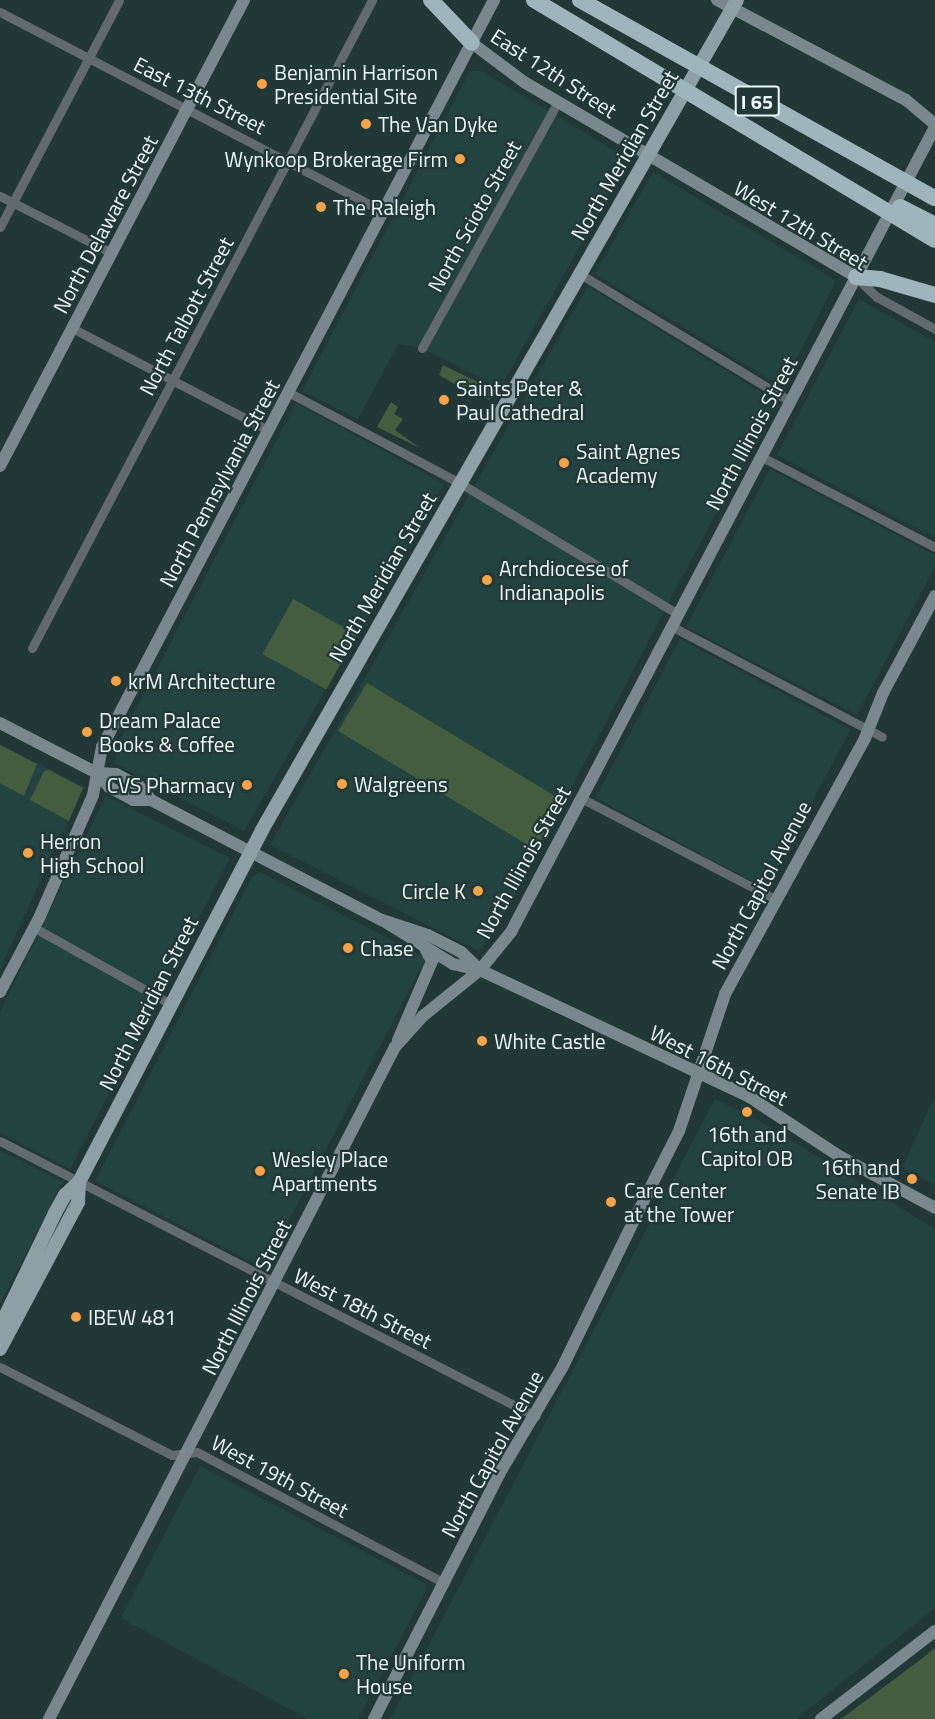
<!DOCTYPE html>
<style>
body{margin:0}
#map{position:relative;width:935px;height:1719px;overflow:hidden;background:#223837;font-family:"Titillium Web",sans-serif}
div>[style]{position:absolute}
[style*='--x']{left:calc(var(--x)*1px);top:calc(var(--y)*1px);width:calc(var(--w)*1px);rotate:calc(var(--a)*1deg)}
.built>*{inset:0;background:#234341;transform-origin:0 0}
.green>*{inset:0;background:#435d3e;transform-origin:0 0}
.street>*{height:9px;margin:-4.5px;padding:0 4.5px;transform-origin:4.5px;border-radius:4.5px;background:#616a6d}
.secondary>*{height:12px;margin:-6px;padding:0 6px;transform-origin:6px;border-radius:6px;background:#79888d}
.primary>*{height:14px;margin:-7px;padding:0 7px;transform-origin:7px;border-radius:7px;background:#8ca0a5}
.highway>*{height:16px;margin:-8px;padding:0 8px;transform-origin:8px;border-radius:8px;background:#9db5bb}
.dots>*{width:16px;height:16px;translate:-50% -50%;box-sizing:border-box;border:3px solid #223837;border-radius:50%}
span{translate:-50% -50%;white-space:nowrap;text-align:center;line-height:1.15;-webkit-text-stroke:4.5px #223837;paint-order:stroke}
.shield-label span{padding:2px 4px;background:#223837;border:2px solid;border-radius:4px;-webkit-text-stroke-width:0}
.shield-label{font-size:20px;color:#ebf8f7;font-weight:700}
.poi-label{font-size:21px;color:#ebf8f7}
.left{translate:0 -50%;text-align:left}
.right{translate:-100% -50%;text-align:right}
.street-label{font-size:21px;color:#ebf8f7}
</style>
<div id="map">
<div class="built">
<i style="clip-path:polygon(470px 71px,481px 71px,629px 159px,500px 388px,422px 348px,398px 344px,358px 419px,302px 391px)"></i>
<i style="clip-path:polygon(653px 172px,831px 277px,835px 283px,782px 387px,595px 274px)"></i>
<i style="clip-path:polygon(588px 286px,775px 401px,537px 853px,501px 920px,479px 951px,270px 845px)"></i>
<i style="clip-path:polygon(859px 299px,935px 342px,935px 538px,777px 455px)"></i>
<i style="clip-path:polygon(296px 403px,444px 484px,244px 831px,114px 763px,122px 736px)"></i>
<i style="clip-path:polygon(770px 469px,935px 555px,935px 567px,857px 715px,686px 627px)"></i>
<i style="left:680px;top:639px;width:193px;height:180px;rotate:28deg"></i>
<i style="clip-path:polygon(0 744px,84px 787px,0 969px)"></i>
<i style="clip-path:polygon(106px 796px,230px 858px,70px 1169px,0 1133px,0 1012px)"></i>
<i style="clip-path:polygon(260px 872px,426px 958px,264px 1268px,95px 1181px,252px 877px)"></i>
<i style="clip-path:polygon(935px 1096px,935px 1185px,902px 1168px)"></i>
<i style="clip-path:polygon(715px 1099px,760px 1121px,935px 1229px,935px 1608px,796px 1719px,390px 1719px)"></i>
<i style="clip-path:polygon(0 1150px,63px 1182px,0 1304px)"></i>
<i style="clip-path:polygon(200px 1466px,424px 1583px,427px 1588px,358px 1719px,308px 1719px,121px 1618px)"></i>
</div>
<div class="green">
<i style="clip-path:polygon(443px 365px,496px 391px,489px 400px,467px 391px,439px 375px)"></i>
<i style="clip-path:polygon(391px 402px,398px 407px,394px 414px,403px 419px,395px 430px,420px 448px,377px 427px)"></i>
<i style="left:293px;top:599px;width:73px;height:63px;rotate:29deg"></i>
<i style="left:367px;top:683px;width:230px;height:56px;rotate:31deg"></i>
<i style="clip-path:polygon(0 745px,37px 764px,24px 796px,0 783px)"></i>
<i style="clip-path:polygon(49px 770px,83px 788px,69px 821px,30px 800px,44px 771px)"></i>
<i style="clip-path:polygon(935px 1648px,935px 1719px,841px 1719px,920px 1660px)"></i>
</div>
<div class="street">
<i style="--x:0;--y:12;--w:432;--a:27.5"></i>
<i style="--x:0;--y:196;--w:126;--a:27"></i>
<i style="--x:0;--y:227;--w:256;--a:-62.3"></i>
<i style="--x:580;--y:274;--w:245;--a:31.2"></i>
<i style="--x:856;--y:277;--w:29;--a:44"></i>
<i style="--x:877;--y:297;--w:66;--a:28.9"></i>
<i style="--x:72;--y:328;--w:221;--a:27.5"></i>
<i style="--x:422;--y:348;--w:281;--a:-61.1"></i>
<i style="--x:288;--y:392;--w:195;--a:27.9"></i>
<i style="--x:460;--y:483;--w:254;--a:31"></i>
<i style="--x:760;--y:456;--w:197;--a:27.5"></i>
<i style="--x:671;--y:626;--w:238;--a:27.7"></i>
<i style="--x:32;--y:648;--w:732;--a:-62.31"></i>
<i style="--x:581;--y:798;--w:219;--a:27.5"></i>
<i style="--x:33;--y:927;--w:158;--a:29.2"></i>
<i style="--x:0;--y:1141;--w:602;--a:27.2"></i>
<i style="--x:0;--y:1367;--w:193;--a:27.1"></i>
<i style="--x:172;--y:1455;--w:25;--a:-7"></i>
<i style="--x:197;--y:1452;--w:280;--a:27.9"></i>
</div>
<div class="secondary">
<i style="--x:717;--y:0;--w:214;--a:27.9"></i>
<i style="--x:906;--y:100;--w:38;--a:40"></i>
<i style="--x:472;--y:43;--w:65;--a:36.9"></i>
<i style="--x:524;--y:82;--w:385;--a:30.4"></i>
<i style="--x:0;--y:466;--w:526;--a:-62.36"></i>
<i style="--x:0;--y:723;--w:109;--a:27.3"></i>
<i style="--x:97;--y:773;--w:18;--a:49"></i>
<i style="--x:109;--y:787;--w:27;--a:28"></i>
<i style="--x:133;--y:800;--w:18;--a:0"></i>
<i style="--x:151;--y:800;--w:260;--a:27.5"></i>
<i style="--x:382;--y:920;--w:48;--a:18.1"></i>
<i style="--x:428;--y:935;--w:37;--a:27"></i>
<i style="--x:461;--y:952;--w:25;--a:43"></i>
<i style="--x:97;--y:773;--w:19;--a:3"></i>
<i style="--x:116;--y:774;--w:26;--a:28"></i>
<i style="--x:139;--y:786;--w:18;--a:49"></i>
<i style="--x:382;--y:920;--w:84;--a:31.8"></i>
<i style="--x:453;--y:964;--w:28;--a:13"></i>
<i style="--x:480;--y:970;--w:296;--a:25.2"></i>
<i style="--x:748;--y:1096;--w:109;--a:33.4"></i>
<i style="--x:839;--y:1156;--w:109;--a:28.4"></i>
<i style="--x:0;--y:992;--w:86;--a:-62.2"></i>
<i style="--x:40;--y:916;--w:132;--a:-66.3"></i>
<i style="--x:93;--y:795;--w:49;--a:-79.4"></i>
<i style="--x:102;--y:747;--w:844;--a:-62.31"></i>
<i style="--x:398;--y:1040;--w:86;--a:-66.7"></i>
<i style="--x:432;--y:961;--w:13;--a:-119"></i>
<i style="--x:643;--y:1202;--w:80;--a:-63.1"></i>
<i style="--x:679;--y:1131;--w:145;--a:-71.4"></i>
<i style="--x:725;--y:994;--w:292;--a:-61.3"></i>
<i style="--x:865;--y:738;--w:48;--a:-68.2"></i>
<i style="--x:883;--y:693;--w:110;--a:-61.8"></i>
<i style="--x:49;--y:1719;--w:756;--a:-62.76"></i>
<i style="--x:395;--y:1047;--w:42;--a:-47.9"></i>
<i style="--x:423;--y:1016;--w:73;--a:-38.9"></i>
<i style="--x:480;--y:970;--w:49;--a:-50.8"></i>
<i style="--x:511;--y:932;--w:910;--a:-62.22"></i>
<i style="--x:374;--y:1719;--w:281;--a:-62.9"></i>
<i style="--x:502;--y:1469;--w:117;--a:-59.3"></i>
<i style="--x:562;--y:1368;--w:180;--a:-64"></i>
<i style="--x:821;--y:1719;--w:144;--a:-37.7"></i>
</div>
<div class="primary">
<i style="--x:0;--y:1327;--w:127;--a:-64.2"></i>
<i style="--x:55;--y:1213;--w:21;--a:-61"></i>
<i style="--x:65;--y:1195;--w:19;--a:-43"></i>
<i style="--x:79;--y:1182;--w:397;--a:-62.5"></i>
<i style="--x:262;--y:830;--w:956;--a:-60.22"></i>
<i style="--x:0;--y:1349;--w:166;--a:-62"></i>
<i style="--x:78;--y:1202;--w:20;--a:-87"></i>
</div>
<div class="highway">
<i style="--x:431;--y:0;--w:59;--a:46.4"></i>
<i style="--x:534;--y:0;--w:467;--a:30.9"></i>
<i style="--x:580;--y:0;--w:406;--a:29.2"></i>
<i style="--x:900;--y:207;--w:39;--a:27"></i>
<i style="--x:856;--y:277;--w:24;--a:5"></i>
<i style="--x:880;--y:279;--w:57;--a:16.2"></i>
</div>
<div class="dots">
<i style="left:262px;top:84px;background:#f6a247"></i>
<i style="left:366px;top:124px;background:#f6a247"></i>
<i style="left:460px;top:159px;background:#f6a247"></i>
<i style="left:321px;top:207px;background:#f6a247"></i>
<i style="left:444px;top:400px;background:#f6a247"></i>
<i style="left:564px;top:463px;background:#f6a247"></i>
<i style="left:487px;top:580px;background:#f6a247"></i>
<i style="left:116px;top:681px;background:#f6a247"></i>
<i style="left:87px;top:732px;background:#f6a247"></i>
<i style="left:342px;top:784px;background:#f6a247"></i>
<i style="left:247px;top:785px;background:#f6a247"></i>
<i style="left:28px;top:853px;background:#f6a247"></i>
<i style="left:478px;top:891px;background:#f6a247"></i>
<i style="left:348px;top:948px;background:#f6a247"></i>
<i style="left:482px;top:1041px;background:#f6a247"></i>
<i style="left:747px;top:1112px;background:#f6a247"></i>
<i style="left:260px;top:1171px;background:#f6a247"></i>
<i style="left:912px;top:1179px;background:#f6a247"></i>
<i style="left:611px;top:1202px;background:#f6a247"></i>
<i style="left:76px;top:1317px;background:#f6a247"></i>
<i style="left:344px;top:1674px;background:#f6a247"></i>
</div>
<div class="shield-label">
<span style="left:757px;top:101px">I 65</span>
</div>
<div class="poi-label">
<span class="left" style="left:274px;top:84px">Benjamin Harrison<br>Presidential Site</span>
<span class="left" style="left:378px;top:124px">The Van Dyke</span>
<span class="right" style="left:448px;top:159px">Wynkoop Brokerage Firm</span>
<span class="left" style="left:333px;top:207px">The Raleigh</span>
<span class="left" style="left:456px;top:400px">Saints Peter &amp;<br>Paul Cathedral</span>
<span class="left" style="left:576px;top:463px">Saint Agnes<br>Academy</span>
<span class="left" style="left:499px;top:580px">Archdiocese of<br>Indianapolis</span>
<span class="left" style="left:128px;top:681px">krM Architecture</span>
<span class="left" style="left:99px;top:732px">Dream Palace<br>Books &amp; Coffee</span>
<span class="left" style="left:354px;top:784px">Walgreens</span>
<span class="right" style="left:235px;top:785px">CVS Pharmacy</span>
<span class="left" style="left:40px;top:853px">Herron<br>High School</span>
<span class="right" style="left:466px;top:891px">Circle K</span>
<span class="left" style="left:360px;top:948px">Chase</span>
<span class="left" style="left:494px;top:1041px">White Castle</span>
<span style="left:747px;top:1146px">16th and<br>Capitol OB</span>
<span class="left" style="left:272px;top:1171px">Wesley Place<br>Apartments</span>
<span class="right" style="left:900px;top:1179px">16th and<br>Senate IB</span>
<span class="left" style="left:624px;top:1202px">Care Center<br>at the Tower</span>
<span class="left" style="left:88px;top:1317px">IBEW 481</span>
<span class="left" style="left:356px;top:1674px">The Uniform<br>House</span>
</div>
<div class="street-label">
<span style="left:554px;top:73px;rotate:33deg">East 12th Street</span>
<span style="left:200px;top:95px;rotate:27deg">East 13th Street</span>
<span style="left:624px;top:155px;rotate:-60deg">North Meridian Street</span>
<span style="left:474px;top:216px;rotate:-61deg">North Scioto Street</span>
<span style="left:105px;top:224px;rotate:-62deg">North Delaware Street</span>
<span style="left:801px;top:225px;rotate:31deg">West 12th Street</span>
<span style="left:186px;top:316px;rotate:-62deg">North Talbott Street</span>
<span style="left:751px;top:433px;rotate:-62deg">North Illinois Street</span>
<span style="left:219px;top:483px;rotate:-62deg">North Pennsylvania Street</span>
<span style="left:382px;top:577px;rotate:-60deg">North Meridian Street</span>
<span style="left:523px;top:862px;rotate:-61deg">North Illinois Street</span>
<span style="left:761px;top:885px;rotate:-62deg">North Capitol Avenue</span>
<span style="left:148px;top:1003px;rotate:-63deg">North Meridian Street</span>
<span style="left:719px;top:1065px;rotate:27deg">West 16th Street</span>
<span style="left:246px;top:1297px;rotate:-63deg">North Illinois Street</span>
<span style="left:363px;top:1308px;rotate:27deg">West 18th Street</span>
<span style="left:492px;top:1454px;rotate:-61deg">North Capitol Avenue</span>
<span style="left:280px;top:1476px;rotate:28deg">West 19th Street</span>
</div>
</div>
